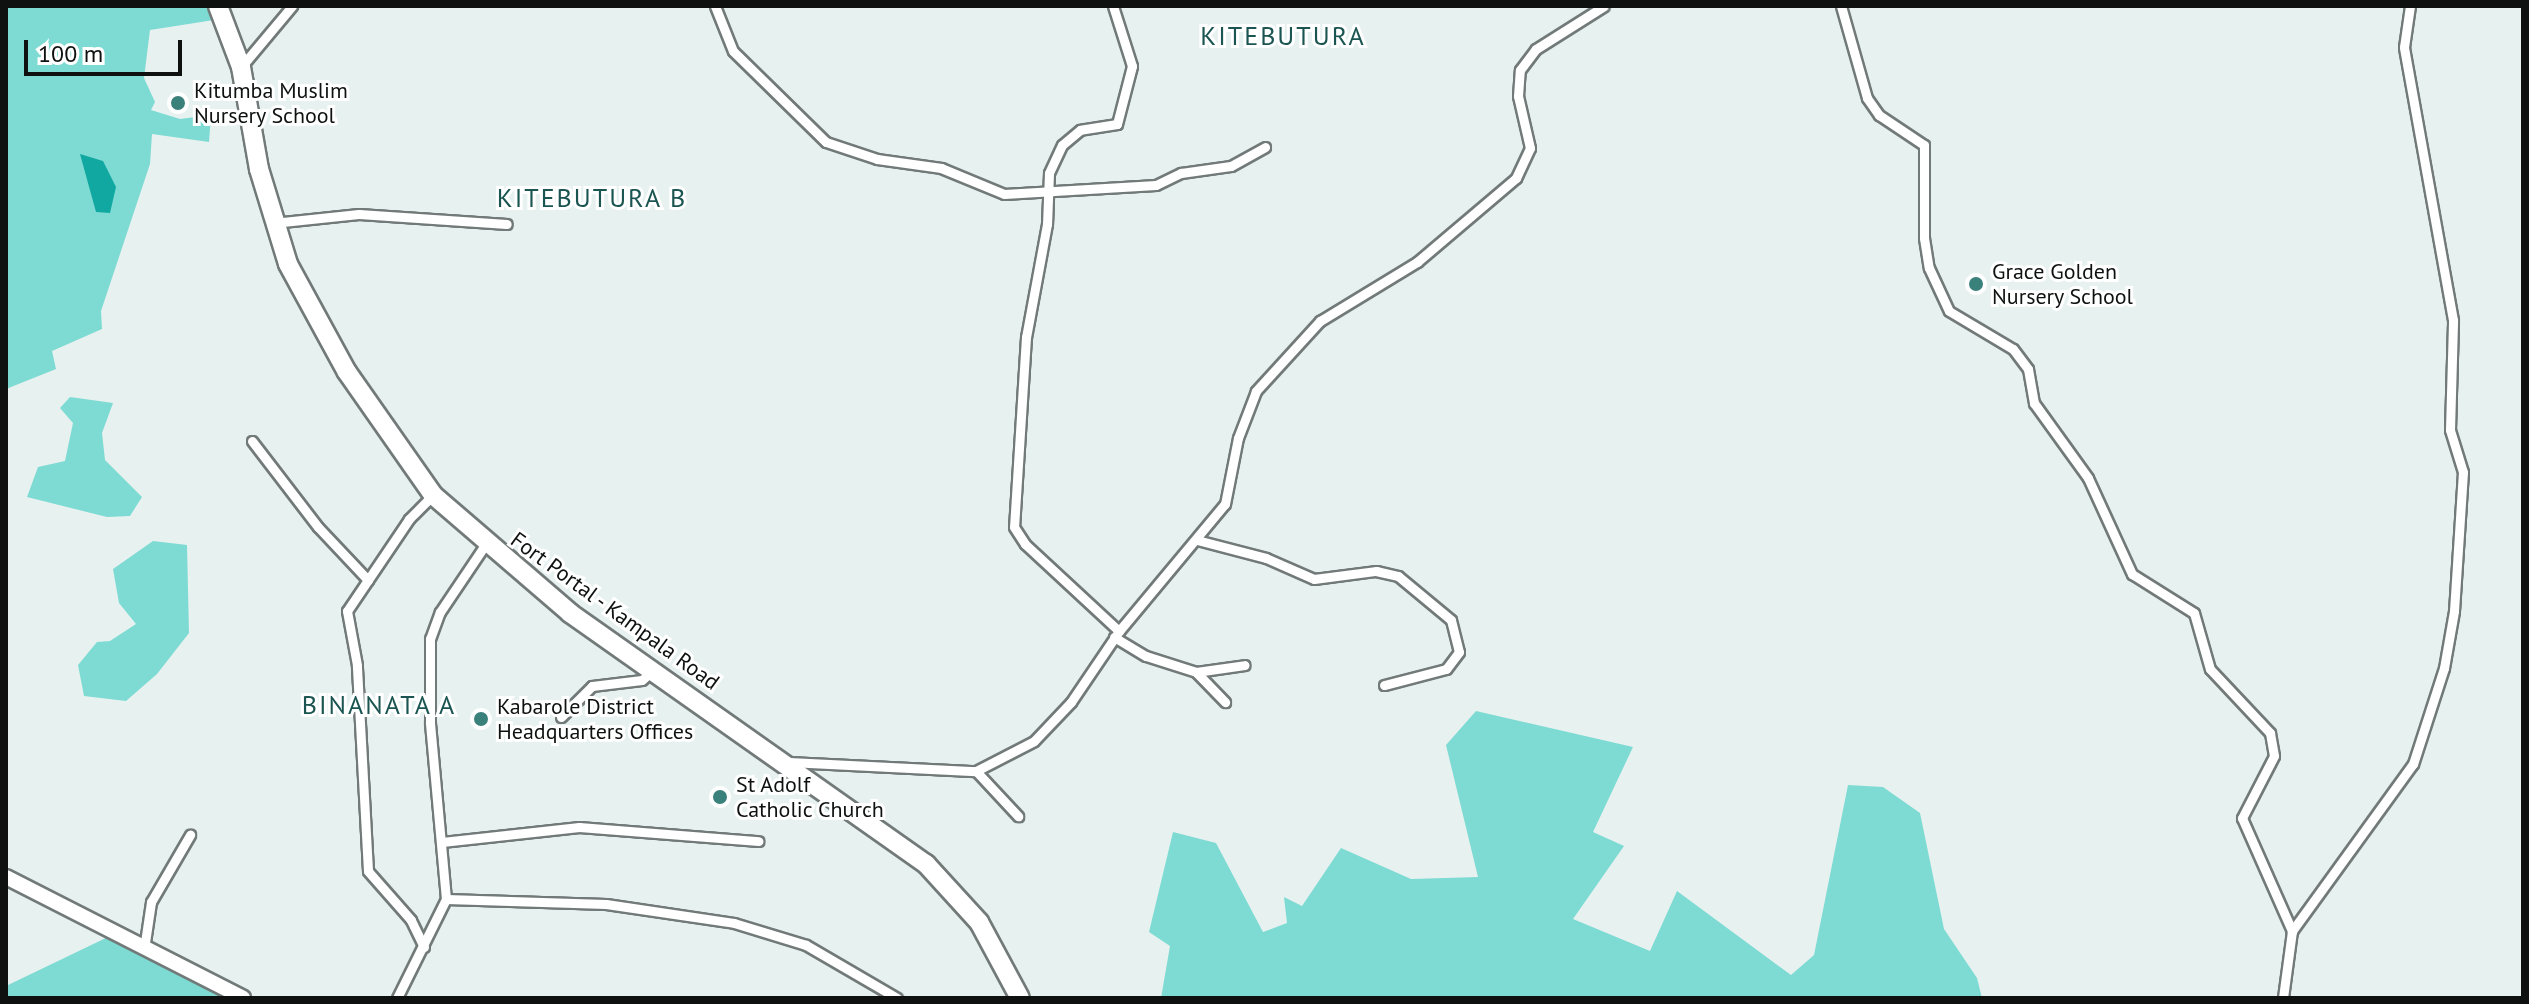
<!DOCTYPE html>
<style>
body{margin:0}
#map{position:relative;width:2529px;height:1004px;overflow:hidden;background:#e7f1f0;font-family:"PT Sans",sans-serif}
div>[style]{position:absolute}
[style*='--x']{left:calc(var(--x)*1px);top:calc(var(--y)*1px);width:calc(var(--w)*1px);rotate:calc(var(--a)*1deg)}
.green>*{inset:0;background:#7edbd3}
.water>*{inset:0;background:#11a8a1}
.roads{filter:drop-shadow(2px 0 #727a79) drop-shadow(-2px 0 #727a79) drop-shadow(0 2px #727a79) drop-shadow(0 -2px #727a79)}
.street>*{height:9px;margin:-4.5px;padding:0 4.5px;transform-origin:4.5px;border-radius:4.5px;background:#fff}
.secondary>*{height:14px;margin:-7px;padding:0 7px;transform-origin:7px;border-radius:7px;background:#fff}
.highway>*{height:18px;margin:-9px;padding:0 9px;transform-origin:9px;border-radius:9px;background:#fff}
.dots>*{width:22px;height:22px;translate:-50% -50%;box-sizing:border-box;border:4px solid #fff;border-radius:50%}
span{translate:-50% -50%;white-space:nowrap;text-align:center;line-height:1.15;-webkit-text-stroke:6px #fff;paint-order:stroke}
.poi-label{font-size:22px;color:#0e1110}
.left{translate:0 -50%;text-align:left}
.street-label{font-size:22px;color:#0e1110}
.quarter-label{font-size:26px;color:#1b5551;letter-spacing:2px}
.frame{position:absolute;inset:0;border:8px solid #0e1110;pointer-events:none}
.scale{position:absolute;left:24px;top:40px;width:158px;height:36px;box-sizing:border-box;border:4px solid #0e1110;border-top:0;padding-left:10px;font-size:24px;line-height:28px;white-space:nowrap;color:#0e1110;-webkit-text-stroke:6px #fff;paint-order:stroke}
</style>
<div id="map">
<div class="green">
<i style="clip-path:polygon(6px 6px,206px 6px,214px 20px,150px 30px,144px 78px,155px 102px,151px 110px,180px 119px,211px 115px,209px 142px,152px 134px,150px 164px,101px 311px,102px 329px,52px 351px,56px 369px,6px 389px)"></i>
<i style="clip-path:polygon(70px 397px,113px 403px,102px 433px,105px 460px,142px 497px,130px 516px,107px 517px,27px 497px,38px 467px,65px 461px,73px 423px,60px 408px)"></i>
<i style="clip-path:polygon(153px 541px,187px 545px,189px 633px,157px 674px,126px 701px,84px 696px,78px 665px,97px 642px,110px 641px,136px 624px,119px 603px,113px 569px)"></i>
<i style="clip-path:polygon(1476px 711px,1633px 747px,1593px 832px,1624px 846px,1573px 919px,1650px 951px,1677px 891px,1791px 975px,1814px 955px,1848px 785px,1883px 787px,1920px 813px,1944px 929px,1977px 978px,1982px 998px,1161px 998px,1170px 946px,1149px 932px,1173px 832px,1216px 843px,1263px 932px,1287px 923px,1284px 897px,1302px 906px,1341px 848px,1411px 879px,1478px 877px,1446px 745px)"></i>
<i style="clip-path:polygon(110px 936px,228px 998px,6px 998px,6px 986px)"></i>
</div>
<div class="water">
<i style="clip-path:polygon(80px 154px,103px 161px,116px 187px,110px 213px,96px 212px)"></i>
</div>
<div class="roads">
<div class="street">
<i style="--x:715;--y:6;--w:48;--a:68.2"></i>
<i style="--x:733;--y:51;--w:130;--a:44.4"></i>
<i style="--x:826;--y:142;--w:54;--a:18.4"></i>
<i style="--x:877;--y:159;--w:65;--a:8"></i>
<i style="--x:941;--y:168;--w:68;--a:22.4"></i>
<i style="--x:1004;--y:194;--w:152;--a:-3.4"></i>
<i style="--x:1156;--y:185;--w:28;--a:-26"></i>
<i style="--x:1181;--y:173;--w:50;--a:-8"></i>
<i style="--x:1231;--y:166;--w:39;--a:-29"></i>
<i style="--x:1113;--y:6;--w:63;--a:72.4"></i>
<i style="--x:1132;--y:66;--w:60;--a:104.5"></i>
<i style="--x:1117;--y:124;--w:37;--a:171"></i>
<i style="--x:1080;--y:130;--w:23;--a:140"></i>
<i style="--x:1062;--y:145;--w:31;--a:115"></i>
<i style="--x:1049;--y:173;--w:51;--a:92.2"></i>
<i style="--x:1047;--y:224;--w:115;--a:100.5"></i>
<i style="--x:1026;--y:337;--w:190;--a:93.6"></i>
<i style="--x:1014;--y:527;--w:20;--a:57"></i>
<i style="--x:1025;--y:544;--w:128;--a:42.8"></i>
<i style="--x:1841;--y:6;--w:96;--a:74.2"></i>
<i style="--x:1867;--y:98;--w:21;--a:55"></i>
<i style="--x:1879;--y:115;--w:54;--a:33.7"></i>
<i style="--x:1924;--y:145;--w:93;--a:90"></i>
<i style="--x:1924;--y:238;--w:30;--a:81"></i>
<i style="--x:1929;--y:268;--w:47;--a:65.1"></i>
<i style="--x:1949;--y:311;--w:74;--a:30.7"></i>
<i style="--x:2013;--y:349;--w:25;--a:53"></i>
<i style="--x:2028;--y:369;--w:35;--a:80"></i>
<i style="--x:2034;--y:403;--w:92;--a:54.2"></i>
<i style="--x:2088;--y:478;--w:106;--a:65.4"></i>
<i style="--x:2132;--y:574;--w:73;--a:32.2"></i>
<i style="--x:2194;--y:613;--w:58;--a:74.1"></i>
<i style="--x:2210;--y:669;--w:88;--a:46.8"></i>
<i style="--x:2270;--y:733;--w:23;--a:80"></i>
<i style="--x:2274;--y:756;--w:70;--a:117.3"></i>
<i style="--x:2242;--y:818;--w:124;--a:66.1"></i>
<i style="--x:2292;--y:931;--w:68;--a:97.7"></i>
<i style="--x:241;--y:67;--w:80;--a:-50.1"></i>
<i style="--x:273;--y:223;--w:86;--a:-6"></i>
<i style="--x:359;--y:214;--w:148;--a:3.9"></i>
<i style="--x:252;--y:441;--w:108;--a:52.5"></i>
<i style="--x:318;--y:527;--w:73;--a:46.7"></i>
<i style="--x:1197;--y:540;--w:71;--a:14.6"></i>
<i style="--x:1266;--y:558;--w:52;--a:23.6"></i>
<i style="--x:1314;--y:579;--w:63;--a:-7.4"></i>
<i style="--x:1376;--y:571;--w:23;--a:13"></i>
<i style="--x:1398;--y:576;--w:69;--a:39.7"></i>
<i style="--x:1451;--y:620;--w:33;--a:76"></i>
<i style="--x:1459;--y:652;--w:21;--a:127"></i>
<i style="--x:1446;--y:669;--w:64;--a:165.5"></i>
<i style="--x:1114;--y:637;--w:37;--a:31"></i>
<i style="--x:1146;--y:656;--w:52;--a:17.7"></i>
<i style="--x:1196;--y:672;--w:49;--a:-8.1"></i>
<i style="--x:1196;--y:672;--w:42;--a:46"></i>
<i style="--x:561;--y:717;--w:44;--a:-45"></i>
<i style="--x:592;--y:686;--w:50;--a:-6.8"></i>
<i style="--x:642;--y:680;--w:15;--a:-42"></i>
<i style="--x:789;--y:762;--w:187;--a:2.8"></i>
<i style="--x:976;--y:771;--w:65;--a:-27.3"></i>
<i style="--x:1034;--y:741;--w:54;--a:-46.5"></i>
<i style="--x:1071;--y:702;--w:86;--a:-55.9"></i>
<i style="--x:1119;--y:631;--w:165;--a:-50.2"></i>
<i style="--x:1225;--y:504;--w:67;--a:-78.9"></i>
<i style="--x:1238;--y:438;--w:50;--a:-69"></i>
<i style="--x:1256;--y:391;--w:95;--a:-47.6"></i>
<i style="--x:1320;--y:321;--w:114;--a:-31.3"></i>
<i style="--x:1417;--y:262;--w:130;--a:-40.3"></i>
<i style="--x:1516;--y:178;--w:33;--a:-65"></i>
<i style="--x:1530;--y:148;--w:53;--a:-103"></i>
<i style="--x:1518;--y:96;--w:26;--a:-86"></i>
<i style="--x:1520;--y:70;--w:26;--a:-53"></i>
<i style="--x:1536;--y:49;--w:80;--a:-32.3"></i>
<i style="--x:976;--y:771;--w:62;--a:47"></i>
<i style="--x:442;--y:842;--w:138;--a:-6.2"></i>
<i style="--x:579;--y:827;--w:180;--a:4.5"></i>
<i style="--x:446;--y:899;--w:160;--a:1.8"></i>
<i style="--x:606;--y:904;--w:129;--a:8.4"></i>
<i style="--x:734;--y:923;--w:75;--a:17"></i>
<i style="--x:806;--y:945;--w:105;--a:30.2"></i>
<i style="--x:2292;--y:931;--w:206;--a:-54.1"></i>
<i style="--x:2413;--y:764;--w:101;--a:-72.1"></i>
<i style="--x:2444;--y:668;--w:58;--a:-80"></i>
<i style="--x:2454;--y:611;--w:139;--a:-86.3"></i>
<i style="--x:2463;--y:472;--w:44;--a:-107.2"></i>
<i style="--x:2450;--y:430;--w:110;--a:-88.4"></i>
<i style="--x:2453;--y:320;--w:277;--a:-100.2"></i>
<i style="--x:2404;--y:47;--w:41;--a:-81.7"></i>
<i style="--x:424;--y:947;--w:30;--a:-116"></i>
<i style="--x:411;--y:920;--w:65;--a:-131.3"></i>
<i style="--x:368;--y:871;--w:206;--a:-93.1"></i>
<i style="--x:357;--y:665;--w:55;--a:-100.5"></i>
<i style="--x:347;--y:611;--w:111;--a:-56"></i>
<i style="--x:409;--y:519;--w:34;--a:-45"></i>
<i style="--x:144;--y:949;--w:48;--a:-81.5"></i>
<i style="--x:151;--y:902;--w:78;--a:-59.8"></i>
<i style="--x:397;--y:998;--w:110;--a:-63.7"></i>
<i style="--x:446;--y:899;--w:178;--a:-95.2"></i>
<i style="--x:430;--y:722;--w:83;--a:-90"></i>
<i style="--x:430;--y:639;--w:29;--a:-70"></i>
<i style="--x:440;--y:612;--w:81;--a:-56.1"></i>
</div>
<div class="secondary">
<i style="--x:6;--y:877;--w:266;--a:27"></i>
</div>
<div class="highway">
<i style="--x:218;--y:6;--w:65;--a:69.3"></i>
<i style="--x:241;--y:67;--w:104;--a:80"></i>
<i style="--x:259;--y:169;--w:99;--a:73"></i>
<i style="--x:288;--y:264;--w:123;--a:61.4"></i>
<i style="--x:347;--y:372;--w:150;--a:55"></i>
<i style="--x:433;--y:495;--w:181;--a:40.7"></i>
<i style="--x:570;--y:613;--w:436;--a:35.2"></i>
<i style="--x:926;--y:864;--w:79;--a:47.6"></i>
<i style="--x:979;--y:922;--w:86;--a:61.7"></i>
</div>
</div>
<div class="dots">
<i style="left:178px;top:103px;background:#3a817c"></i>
<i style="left:1976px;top:284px;background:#3a817c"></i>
<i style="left:481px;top:719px;background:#3a817c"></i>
<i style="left:720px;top:797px;background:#3a817c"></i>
</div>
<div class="poi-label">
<span class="left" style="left:194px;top:103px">Kitumba Muslim<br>Nursery School</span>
<span class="left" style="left:1992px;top:284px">Grace Golden<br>Nursery School</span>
<span class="left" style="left:497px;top:719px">Kabarole District<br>Headquarters Offices</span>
<span class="left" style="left:736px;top:797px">St Adolf<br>Catholic Church</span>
</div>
<div class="street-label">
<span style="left:615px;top:611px;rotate:36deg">Fort Portal - Kampala Road</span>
</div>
<div class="quarter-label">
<span style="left:1283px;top:36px">KITEBUTURA</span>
<span style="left:592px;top:198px">KITEBUTURA B</span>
<span style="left:379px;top:705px">BINANATA A</span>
</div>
<div class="frame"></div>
<div class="scale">100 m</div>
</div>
